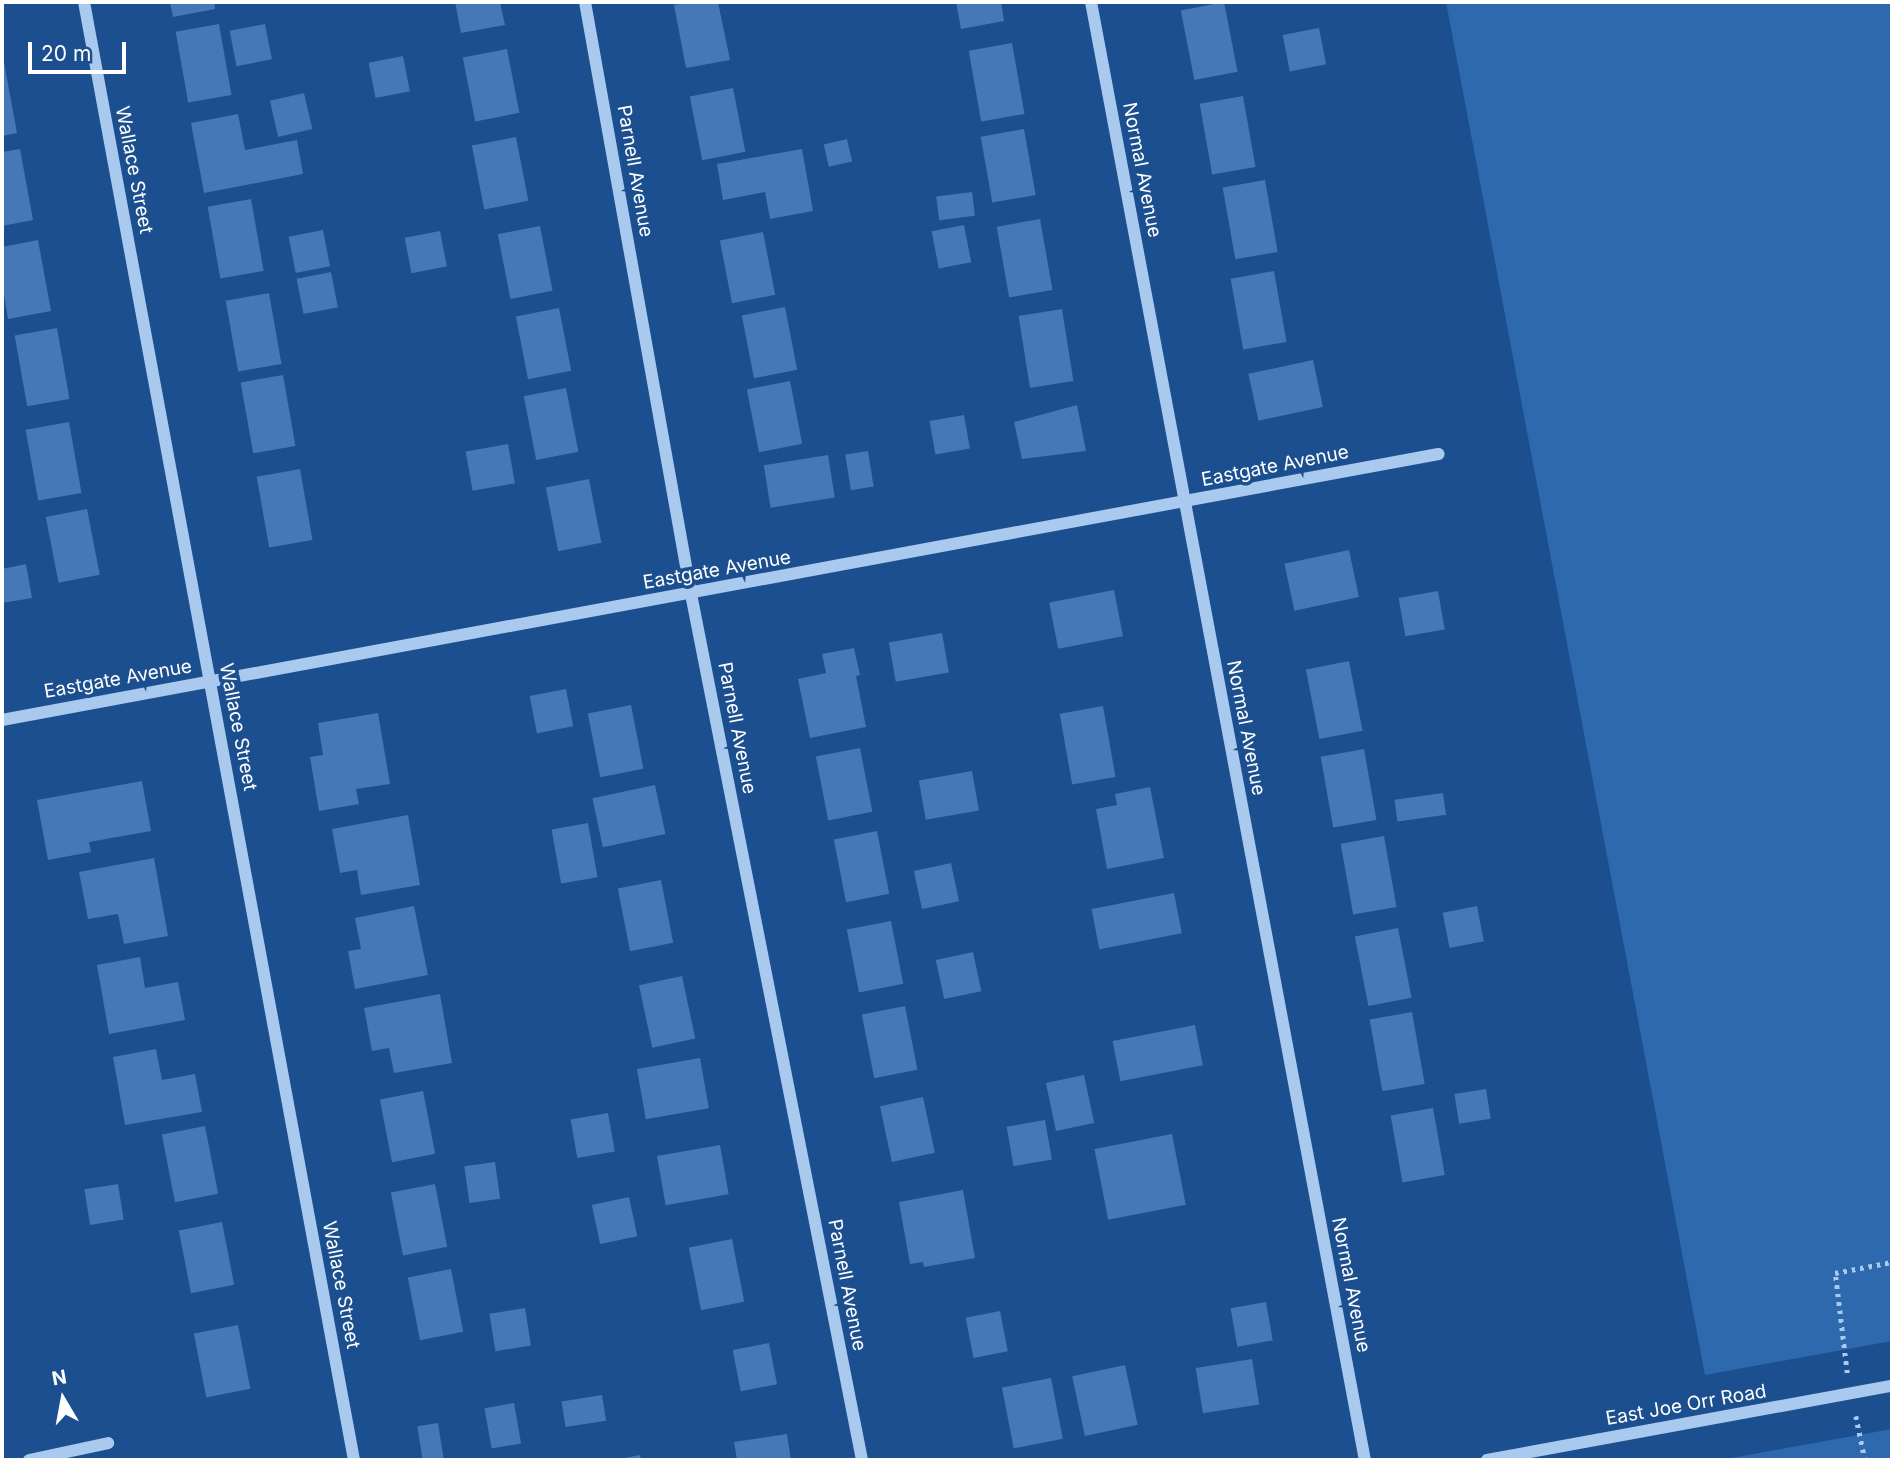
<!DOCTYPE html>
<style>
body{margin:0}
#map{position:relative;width:1894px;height:1462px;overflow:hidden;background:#1b4f8f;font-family:Inter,sans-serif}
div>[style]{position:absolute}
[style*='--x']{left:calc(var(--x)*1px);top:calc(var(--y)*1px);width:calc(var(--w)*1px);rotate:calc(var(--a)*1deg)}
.green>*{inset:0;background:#2e69ad}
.building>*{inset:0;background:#4478b7;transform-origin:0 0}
.path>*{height:4.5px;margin-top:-2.25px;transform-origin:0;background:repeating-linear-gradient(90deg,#a9c9ee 0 3.5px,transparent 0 8.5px)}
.minor>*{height:12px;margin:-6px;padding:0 6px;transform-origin:6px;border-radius:6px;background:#a9c9ee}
span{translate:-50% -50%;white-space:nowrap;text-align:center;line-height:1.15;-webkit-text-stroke:7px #1b4f8f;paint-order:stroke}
.street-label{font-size:19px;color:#fff}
.frame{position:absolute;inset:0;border:4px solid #fff;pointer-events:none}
.north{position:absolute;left:28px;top:1364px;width:70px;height:70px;-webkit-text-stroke:5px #1b4f8f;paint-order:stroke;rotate:350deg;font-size:19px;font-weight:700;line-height:28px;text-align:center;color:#fff}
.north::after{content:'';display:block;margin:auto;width:24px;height:32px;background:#fff;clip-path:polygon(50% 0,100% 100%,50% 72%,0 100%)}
.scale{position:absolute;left:28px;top:42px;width:98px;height:32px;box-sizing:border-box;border:4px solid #fff;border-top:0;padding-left:9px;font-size:21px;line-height:24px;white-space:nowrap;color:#fff;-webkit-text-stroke:5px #1b4f8f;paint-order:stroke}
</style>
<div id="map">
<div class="green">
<i style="clip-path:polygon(1446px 2px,1892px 2px,1892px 1341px,1705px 1375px)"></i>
<i style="clip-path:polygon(1892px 1429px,1892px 1460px,1720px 1460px)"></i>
</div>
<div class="building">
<i style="clip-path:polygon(170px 2px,214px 2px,215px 9px,173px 17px)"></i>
<i style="clip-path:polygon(455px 2px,500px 2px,505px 25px,461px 33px)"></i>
<i style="clip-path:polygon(689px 2px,718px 2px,730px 60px,686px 68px,674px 5px)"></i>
<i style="clip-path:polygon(956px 2px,1001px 2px,1004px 21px,961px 29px)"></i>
<i style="left:1224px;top:2px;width:71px;height:44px;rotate:79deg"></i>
<i style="left:219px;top:24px;width:72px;height:44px;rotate:80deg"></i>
<i style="left:265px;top:24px;width:36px;height:36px;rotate:79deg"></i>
<i style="left:1319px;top:28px;width:37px;height:37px;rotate:79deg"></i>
<i style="left:1012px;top:43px;width:72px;height:44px;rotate:80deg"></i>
<i style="left:507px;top:49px;width:65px;height:45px;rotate:79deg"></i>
<i style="left:403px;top:56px;width:36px;height:35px;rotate:79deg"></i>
<i style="clip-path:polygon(3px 57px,17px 133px,2px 136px,2px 58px)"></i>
<i style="left:733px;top:88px;width:65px;height:44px;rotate:79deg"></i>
<i style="left:304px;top:93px;width:37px;height:35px;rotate:77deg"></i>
<i style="left:1243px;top:96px;width:72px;height:44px;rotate:80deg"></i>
<i style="clip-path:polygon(238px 114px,245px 150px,297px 140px,303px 174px,204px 193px,191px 123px)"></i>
<i style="left:1024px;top:129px;width:67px;height:44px;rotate:80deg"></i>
<i style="left:516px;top:137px;width:65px;height:45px;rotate:79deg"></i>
<i style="left:847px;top:139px;width:23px;height:24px;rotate:77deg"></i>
<i style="clip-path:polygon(20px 149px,33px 220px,2px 226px,2px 152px)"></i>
<i style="clip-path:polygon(802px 149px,813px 211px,770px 219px,765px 192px,723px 200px,717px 164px)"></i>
<i style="left:1265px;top:180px;width:73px;height:43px;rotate:80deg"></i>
<i style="left:972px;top:192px;width:24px;height:36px;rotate:83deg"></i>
<i style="left:251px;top:199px;width:73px;height:44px;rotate:80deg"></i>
<i style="left:1040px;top:219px;width:72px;height:44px;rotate:80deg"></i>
<i style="left:964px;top:225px;width:38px;height:33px;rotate:79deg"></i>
<i style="left:540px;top:226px;width:66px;height:43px;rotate:79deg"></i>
<i style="left:323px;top:230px;width:37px;height:35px;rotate:79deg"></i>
<i style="left:440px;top:231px;width:36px;height:36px;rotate:79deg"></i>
<i style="left:763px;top:232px;width:64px;height:44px;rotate:79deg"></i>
<i style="clip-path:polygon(38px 240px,51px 311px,8px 319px,2px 283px,2px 247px)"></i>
<i style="left:1274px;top:271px;width:72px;height:44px;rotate:80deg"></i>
<i style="left:331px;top:272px;width:36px;height:35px;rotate:79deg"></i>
<i style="left:269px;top:293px;width:72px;height:44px;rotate:80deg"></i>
<i style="left:785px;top:307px;width:64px;height:44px;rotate:79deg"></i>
<i style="left:559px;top:308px;width:64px;height:44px;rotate:79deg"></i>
<i style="left:1062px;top:309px;width:73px;height:44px;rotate:81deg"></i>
<i style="left:57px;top:328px;width:72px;height:43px;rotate:80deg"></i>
<i style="left:1313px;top:360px;width:48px;height:66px;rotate:78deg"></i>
<i style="left:283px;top:375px;width:72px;height:43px;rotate:80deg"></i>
<i style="left:790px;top:381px;width:64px;height:44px;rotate:79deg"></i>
<i style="left:566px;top:388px;width:65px;height:43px;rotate:79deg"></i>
<i style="clip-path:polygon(1077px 405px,1086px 451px,1022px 459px,1014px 422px)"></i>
<i style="left:964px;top:415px;width:34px;height:35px;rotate:80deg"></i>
<i style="left:69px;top:422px;width:72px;height:44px;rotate:80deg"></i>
<i style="left:508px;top:444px;width:40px;height:43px;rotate:80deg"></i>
<i style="left:868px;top:451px;width:36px;height:23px;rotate:81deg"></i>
<i style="left:828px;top:455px;width:43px;height:65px;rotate:81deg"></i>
<i style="left:300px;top:469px;width:72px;height:44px;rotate:80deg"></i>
<i style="left:589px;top:479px;width:65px;height:44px;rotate:79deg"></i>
<i style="left:87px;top:509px;width:67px;height:42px;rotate:79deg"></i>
<i style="left:1349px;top:550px;width:48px;height:66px;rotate:78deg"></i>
<i style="clip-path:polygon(26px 564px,32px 598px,2px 603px,2px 569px)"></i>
<i style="left:1114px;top:590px;width:47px;height:66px;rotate:79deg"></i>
<i style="left:1438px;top:591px;width:39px;height:40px;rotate:80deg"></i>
<i style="left:942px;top:633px;width:40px;height:54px;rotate:80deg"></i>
<i style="clip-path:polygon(854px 648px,860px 675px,856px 676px,866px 727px,810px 738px,798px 679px,826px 673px,822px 654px)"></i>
<i style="left:1349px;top:661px;width:71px;height:44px;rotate:79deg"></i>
<i style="left:566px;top:689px;width:38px;height:37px;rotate:79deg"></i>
<i style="left:631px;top:705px;width:65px;height:44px;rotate:79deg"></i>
<i style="left:1103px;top:706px;width:72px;height:44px;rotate:80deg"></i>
<i style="clip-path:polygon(378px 713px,390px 784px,356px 789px,359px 804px,319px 811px,310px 757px,323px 755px,318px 723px)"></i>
<i style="left:860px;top:748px;width:65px;height:45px;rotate:79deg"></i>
<i style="left:1364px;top:749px;width:72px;height:44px;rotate:80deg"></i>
<i style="left:972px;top:771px;width:40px;height:54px;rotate:80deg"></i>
<i style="clip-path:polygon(142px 781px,151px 831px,89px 842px,91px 852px,48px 860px,37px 800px)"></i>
<i style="left:655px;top:785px;width:50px;height:64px;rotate:78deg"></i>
<i style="clip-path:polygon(1150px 787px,1164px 858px,1107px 869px,1096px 809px,1117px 805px,1115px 794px)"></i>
<i style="left:1443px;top:793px;width:22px;height:49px;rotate:82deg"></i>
<i style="clip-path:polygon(408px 815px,420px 885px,361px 895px,357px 870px,340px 873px,332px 829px)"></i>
<i style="left:588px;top:823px;width:55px;height:37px;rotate:80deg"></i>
<i style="left:877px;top:831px;width:64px;height:44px;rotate:79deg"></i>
<i style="left:1384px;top:836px;width:72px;height:44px;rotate:80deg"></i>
<i style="clip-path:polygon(154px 858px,168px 936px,124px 944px,118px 914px,88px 919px,79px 872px)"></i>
<i style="left:951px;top:863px;width:39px;height:38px;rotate:78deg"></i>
<i style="left:661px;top:880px;width:64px;height:44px;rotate:79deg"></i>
<i style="left:1174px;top:893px;width:41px;height:84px;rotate:79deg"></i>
<i style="clip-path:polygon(414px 906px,428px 975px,355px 989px,348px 951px,361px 949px,355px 918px)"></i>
<i style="left:1477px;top:906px;width:36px;height:35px;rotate:79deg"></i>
<i style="left:891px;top:921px;width:64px;height:45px;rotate:79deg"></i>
<i style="left:1398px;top:928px;width:71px;height:44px;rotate:79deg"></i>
<i style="left:973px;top:952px;width:40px;height:38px;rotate:78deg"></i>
<i style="clip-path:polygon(140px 957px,145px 988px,178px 982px,185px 1020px,109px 1034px,97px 965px)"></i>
<i style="left:682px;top:976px;width:64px;height:44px;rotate:78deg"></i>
<i style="clip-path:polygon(440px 994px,452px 1063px,394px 1073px,389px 1048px,372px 1051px,364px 1008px)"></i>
<i style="left:905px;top:1006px;width:65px;height:44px;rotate:79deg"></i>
<i style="left:1412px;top:1012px;width:73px;height:43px;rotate:80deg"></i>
<i style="left:1195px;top:1025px;width:41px;height:84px;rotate:79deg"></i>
<i style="clip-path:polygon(156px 1049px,162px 1080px,195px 1074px,202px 1112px,125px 1125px,113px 1057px)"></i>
<i style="left:700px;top:1058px;width:51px;height:64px;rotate:80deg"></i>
<i style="left:1084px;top:1075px;width:49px;height:39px;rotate:78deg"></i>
<i style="left:1486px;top:1089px;width:30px;height:32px;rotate:81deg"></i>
<i style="left:423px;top:1091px;width:64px;height:44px;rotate:79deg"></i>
<i style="left:923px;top:1097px;width:57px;height:44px;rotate:78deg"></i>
<i style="left:1433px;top:1108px;width:68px;height:43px;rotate:80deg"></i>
<i style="left:608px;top:1113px;width:39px;height:38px;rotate:80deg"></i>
<i style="left:1045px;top:1120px;width:40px;height:39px;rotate:80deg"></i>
<i style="left:205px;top:1126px;width:69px;height:44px;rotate:79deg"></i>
<i style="left:1172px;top:1134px;width:72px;height:79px;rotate:79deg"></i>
<i style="left:720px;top:1145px;width:50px;height:64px;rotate:80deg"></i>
<i style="left:495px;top:1162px;width:37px;height:31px;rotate:82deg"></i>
<i style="left:118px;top:1184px;width:36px;height:34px;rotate:81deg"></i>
<i style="left:435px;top:1184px;width:64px;height:45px;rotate:79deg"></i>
<i style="clip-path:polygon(963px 1190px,975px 1258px,924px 1267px,923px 1262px,910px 1264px,899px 1202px)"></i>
<i style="left:629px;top:1197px;width:40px;height:38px;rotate:78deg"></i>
<i style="left:222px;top:1222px;width:64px;height:44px;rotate:79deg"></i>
<i style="left:732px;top:1239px;width:64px;height:44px;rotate:79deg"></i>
<i style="left:451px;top:1269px;width:64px;height:44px;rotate:79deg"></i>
<i style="left:1266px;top:1302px;width:39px;height:36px;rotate:80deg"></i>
<i style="left:525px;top:1308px;width:38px;height:36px;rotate:81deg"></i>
<i style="left:1000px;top:1311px;width:41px;height:35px;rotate:79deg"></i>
<i style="left:238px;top:1325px;width:65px;height:45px;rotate:79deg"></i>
<i style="left:769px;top:1343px;width:42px;height:37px;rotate:79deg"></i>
<i style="left:1252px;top:1359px;width:46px;height:57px;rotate:81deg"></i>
<i style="left:1125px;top:1365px;width:61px;height:54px;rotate:78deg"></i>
<i style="left:1051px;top:1378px;width:62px;height:50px;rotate:79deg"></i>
<i style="left:602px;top:1395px;width:26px;height:41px;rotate:81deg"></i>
<i style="left:514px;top:1403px;width:41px;height:30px;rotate:80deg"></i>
<i style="left:438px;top:1423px;width:37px;height:21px;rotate:81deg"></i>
<i style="clip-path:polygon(787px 1434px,791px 1460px,737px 1460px,734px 1442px)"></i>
<i style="clip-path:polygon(640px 1455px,641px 1460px,619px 1460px,619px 1459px)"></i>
</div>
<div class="path">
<i style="--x:1847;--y:1373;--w:101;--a:-96.8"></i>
<i style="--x:1835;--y:1273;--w:58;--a:-10.9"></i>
<i style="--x:1856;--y:1416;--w:45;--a:78.4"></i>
</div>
<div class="minor">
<i style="--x:84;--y:2;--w:1483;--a:79.51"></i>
<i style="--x:585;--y:2;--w:601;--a:79.85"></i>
<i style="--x:691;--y:594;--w:883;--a:78.83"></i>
<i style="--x:1091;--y:2;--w:1484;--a:79.36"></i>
<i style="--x:2;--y:720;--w:1461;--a:-10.49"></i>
<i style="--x:29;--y:1460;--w:81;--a:-12.1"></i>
<i style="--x:1487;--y:1460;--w:412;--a:-10.4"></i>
</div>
<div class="street-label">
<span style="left:134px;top:170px;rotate:79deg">Wallace Street</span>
<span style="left:1142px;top:170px;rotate:79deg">Normal Avenue</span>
<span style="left:635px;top:171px;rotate:80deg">Parnell Avenue</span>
<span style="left:1275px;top:466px;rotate:-11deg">Eastgate Avenue</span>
<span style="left:717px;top:570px;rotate:-10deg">Eastgate Avenue</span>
<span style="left:118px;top:679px;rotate:-10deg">Eastgate Avenue</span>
<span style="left:238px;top:727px;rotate:79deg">Wallace Street</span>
<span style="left:737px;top:728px;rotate:79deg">Parnell Avenue</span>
<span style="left:1246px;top:728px;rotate:79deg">Normal Avenue</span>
<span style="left:341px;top:1285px;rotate:79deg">Wallace Street</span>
<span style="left:847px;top:1285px;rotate:79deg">Parnell Avenue</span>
<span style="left:1351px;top:1285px;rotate:79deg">Normal Avenue</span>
<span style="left:1686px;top:1405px;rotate:-10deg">East Joe Orr Road</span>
</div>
<div class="frame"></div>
<div class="north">N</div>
<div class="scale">20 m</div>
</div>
